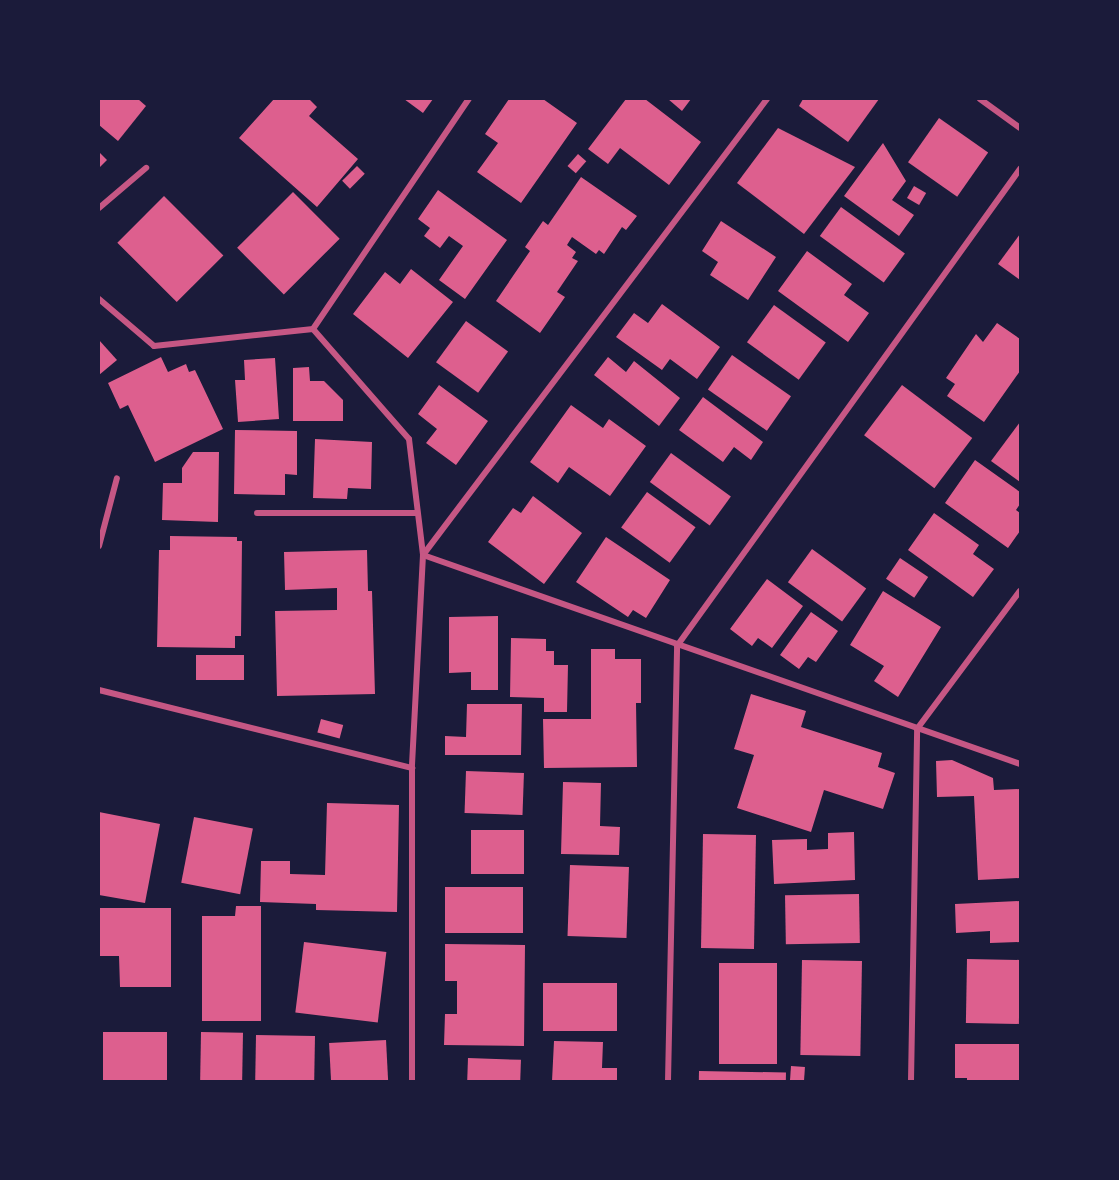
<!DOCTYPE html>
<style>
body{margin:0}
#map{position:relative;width:1119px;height:1180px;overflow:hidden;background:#1b1b3a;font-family:"Source Sans 3",sans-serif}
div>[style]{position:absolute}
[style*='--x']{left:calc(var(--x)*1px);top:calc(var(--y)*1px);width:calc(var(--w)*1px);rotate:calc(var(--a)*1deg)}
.building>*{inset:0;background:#dd5f8e;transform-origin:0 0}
.minor>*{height:6px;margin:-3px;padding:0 3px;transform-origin:3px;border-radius:3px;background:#c65784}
span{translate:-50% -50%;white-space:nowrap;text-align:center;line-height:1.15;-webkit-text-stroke:6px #1b1b3a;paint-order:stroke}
.frame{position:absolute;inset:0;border:100px solid #1b1b3a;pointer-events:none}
</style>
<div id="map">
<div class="building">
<i style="clip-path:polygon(99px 99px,138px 99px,146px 106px,118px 141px,99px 125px)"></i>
<i style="clip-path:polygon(274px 99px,309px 99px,317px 107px,309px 116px,358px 159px,317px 207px,239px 138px)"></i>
<i style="clip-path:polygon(404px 99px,433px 99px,423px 113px)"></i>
<i style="clip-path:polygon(509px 99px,543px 99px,577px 123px,521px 203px,477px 172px,498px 143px,485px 134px)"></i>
<i style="clip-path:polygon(626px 99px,645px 99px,701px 142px,669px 185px,620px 148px,608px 164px,588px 149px)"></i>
<i style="clip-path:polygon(668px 99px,691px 99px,682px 111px)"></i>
<i style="clip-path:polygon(803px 99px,879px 99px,848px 142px,799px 106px)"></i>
<i style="left:939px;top:118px;width:60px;height:54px;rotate:35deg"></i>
<i style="clip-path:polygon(778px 128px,855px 167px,804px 234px,737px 183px)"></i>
<i style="clip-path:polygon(883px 143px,906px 181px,892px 200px,914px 215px,899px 236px,844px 196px)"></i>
<i style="clip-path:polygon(99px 152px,107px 160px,99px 168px)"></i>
<i style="left:578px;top:154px;width:11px;height:16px;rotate:41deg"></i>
<i style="left:357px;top:166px;width:11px;height:21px;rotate:45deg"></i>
<i style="clip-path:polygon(581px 177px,637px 216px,626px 230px,622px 227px,604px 254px,599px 250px,596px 254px,572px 237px,567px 245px,576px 252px,572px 258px,578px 261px,557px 292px,565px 297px,540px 333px,496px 301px,530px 251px,525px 247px,543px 221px,548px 225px)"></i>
<i style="left:914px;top:186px;width:14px;height:14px;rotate:30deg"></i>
<i style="clip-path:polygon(438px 190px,507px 240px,465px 299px,439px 280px,463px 246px,449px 236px,440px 248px,424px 236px,430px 228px,418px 219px)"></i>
<i style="left:293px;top:192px;width:66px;height:79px;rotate:45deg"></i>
<i style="left:164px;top:196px;width:84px;height:66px;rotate:45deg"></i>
<i style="left:841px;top:207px;width:79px;height:36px;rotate:36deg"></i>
<i style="clip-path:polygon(721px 221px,776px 257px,748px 300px,710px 275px,718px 262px,702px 251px)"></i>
<i style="clip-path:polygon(1020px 234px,1020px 280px,998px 264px)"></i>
<i style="clip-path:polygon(807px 251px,852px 284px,844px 295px,869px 313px,848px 342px,778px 291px)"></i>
<i style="clip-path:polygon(411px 269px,453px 302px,408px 358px,353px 314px,385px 272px,400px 284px)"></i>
<i style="clip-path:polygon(662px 304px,720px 347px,697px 379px,670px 359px,662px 370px,616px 337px,634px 313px,648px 323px)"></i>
<i style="left:774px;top:305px;width:64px;height:46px;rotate:36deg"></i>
<i style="left:466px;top:321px;width:52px;height:51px;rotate:36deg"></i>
<i style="clip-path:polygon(997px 323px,1020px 339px,1020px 371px,984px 422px,947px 396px,955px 384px,946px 378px,976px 334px,983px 342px)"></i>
<i style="clip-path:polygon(99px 340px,117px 360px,99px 375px)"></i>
<i style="left:732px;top:355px;width:72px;height:42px;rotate:35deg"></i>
<i style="clip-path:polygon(161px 357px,168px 372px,186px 364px,189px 372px,195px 370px,223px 429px,155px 462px,128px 405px,120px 409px,108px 383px)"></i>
<i style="clip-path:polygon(608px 357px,626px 372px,634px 361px,680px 398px,659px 426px,594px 375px)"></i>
<i style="clip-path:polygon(275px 358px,279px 419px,238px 422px,235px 380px,245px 380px,244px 360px)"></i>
<i style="clip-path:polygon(309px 367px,310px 381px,324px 381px,343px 400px,343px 421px,293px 421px,293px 368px)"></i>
<i style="clip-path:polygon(439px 385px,488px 421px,456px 465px,426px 443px,437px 429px,418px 414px)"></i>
<i style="left:902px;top:385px;width:88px;height:63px;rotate:37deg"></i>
<i style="clip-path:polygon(703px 397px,763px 442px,751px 460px,734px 447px,723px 462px,679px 430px)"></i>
<i style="clip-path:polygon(571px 405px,603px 428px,609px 419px,646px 446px,610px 496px,569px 467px,558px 483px,530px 462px)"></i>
<i style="clip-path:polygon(1020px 422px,1020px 482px,991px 461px)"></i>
<i style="clip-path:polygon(235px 430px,297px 431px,297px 475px,285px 474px,285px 495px,234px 494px)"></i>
<i style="clip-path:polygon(315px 439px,372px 442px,371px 489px,348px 488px,347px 499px,313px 498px)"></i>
<i style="clip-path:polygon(193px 452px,219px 452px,218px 522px,162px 520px,163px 483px,182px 483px,182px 468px)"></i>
<i style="left:671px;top:453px;width:74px;height:36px;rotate:36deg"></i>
<i style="clip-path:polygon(975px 460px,1020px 492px,1020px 504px,1016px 510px,1020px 513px,1020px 531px,1008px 548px,945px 503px)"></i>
<i style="left:647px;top:492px;width:60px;height:44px;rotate:36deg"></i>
<i style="clip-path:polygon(533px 496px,582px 533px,544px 584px,488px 542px,513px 508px,521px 513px)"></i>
<i style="clip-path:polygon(934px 513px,979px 545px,973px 554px,994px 569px,973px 597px,908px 550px)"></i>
<i style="clip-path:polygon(170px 536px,237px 537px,237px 541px,242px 541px,241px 636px,235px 636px,235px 648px,157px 647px,159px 550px,170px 550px)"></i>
<i style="clip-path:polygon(606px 537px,670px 580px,646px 618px,633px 610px,628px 617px,576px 582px)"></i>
<i style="left:812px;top:549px;width:67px;height:41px;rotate:36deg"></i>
<i style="clip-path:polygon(367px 550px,368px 591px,372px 591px,375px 694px,277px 696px,275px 611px,337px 610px,337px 588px,285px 590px,284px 552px)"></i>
<i style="left:900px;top:558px;width:34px;height:25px;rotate:34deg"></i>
<i style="clip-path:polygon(767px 579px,803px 606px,772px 648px,758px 638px,752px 646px,730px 629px)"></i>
<i style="clip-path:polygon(883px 591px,941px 627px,898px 697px,874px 681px,884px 666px,850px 645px)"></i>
<i style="clip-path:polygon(811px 612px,838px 631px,816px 662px,808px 657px,799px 669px,780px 655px)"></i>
<i style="clip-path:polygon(498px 616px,498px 690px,471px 690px,471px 672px,449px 673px,449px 617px)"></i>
<i style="clip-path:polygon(511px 638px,546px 639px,546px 651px,554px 651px,554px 665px,568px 665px,567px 712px,544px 712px,544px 698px,510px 697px)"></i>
<i style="clip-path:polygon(591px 649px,615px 649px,615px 659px,641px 659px,641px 703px,636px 703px,637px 767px,544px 768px,543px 719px,591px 719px)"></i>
<i style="left:196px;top:655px;width:48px;height:25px"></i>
<i style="clip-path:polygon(751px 694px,806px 711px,801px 727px,882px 753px,878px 767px,895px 773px,883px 809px,824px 790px,811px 832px,737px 808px,754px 755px,734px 749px)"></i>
<i style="clip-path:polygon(467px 704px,522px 704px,521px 755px,445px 755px,445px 736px,466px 737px)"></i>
<i style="left:321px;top:719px;width:23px;height:14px;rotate:15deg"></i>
<i style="clip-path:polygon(952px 760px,993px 778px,994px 790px,1020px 789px,1020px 878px,978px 880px,974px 796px,937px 797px,936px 761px)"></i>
<i style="left:466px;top:771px;width:58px;height:42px;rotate:2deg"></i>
<i style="clip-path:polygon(563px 782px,601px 783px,600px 826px,620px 827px,619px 855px,561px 854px)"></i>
<i style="clip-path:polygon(327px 803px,399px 805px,397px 912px,316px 910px,316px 904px,260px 902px,261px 861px,290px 861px,290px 874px,325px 875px)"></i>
<i style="clip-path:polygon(99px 812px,160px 824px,145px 903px,99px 895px)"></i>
<i style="left:194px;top:817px;width:60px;height:67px;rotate:11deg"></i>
<i style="left:471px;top:830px;width:53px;height:44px"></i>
<i style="clip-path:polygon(854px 832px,855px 880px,774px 884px,772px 840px,807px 839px,807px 850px,828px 849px,828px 833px)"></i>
<i style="left:703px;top:834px;width:53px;height:114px;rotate:1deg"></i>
<i style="left:570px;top:865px;width:59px;height:71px;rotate:2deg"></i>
<i style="left:445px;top:887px;width:78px;height:46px"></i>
<i style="left:859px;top:894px;width:49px;height:74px;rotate:89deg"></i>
<i style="clip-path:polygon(1020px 901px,1020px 942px,990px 943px,990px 931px,956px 933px,955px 904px)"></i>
<i style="clip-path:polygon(236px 906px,261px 906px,261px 1021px,202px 1021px,202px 916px,235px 916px)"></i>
<i style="clip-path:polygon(99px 908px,171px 908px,171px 987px,120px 987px,119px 956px,99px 956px)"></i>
<i style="left:304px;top:942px;width:83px;height:71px;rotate:7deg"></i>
<i style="clip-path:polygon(445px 944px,525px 945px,524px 1046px,444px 1045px,445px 1014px,457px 1014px,457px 981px,445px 981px)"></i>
<i style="left:967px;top:959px;width:53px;height:64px;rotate:1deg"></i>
<i style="left:802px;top:960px;width:60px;height:95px;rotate:1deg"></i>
<i style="left:777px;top:963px;width:101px;height:58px;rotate:90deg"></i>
<i style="left:543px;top:983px;width:74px;height:48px"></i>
<i style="left:103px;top:1032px;width:64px;height:49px"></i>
<i style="left:201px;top:1032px;width:42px;height:49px;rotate:1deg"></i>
<i style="left:256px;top:1035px;width:59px;height:46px;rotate:1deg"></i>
<i style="left:386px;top:1040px;width:41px;height:57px;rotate:87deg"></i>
<i style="clip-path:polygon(554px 1041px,603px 1042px,602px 1068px,617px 1068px,617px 1081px,552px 1081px)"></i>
<i style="clip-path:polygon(955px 1044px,1020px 1044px,1020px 1081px,967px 1081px,967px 1078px,955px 1078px)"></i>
<i style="left:468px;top:1058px;width:53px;height:23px;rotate:2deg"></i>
<i style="left:791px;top:1066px;width:14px;height:15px;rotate:4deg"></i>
<i style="left:699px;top:1071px;width:87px;height:10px;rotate:1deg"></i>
</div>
<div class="minor">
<i style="--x:767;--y:99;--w:571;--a:127.03"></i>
<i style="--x:423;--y:555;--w:633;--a:19.29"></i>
<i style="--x:980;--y:99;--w:49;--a:35.9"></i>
<i style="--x:99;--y:208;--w:62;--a:-40.4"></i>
<i style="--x:99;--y:299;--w:72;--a:40.5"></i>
<i style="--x:154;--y:346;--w:160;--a:-6.1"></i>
<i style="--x:313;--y:329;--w:146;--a:48.9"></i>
<i style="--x:409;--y:439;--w:117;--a:83.1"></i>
<i style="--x:423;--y:555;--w:213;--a:93"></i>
<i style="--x:412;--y:768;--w:313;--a:90"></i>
<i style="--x:313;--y:329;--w:278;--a:-55.9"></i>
<i style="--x:257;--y:513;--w:160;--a:0"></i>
<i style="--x:99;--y:546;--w:70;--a:-75.2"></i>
<i style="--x:99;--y:690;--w:323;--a:14"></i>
<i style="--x:668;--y:1081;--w:435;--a:-88.8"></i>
<i style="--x:677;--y:646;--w:588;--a:-54.28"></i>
<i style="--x:911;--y:1081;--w:352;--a:-89"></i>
<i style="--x:917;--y:729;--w:172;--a:-53.3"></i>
</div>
<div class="frame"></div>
</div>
